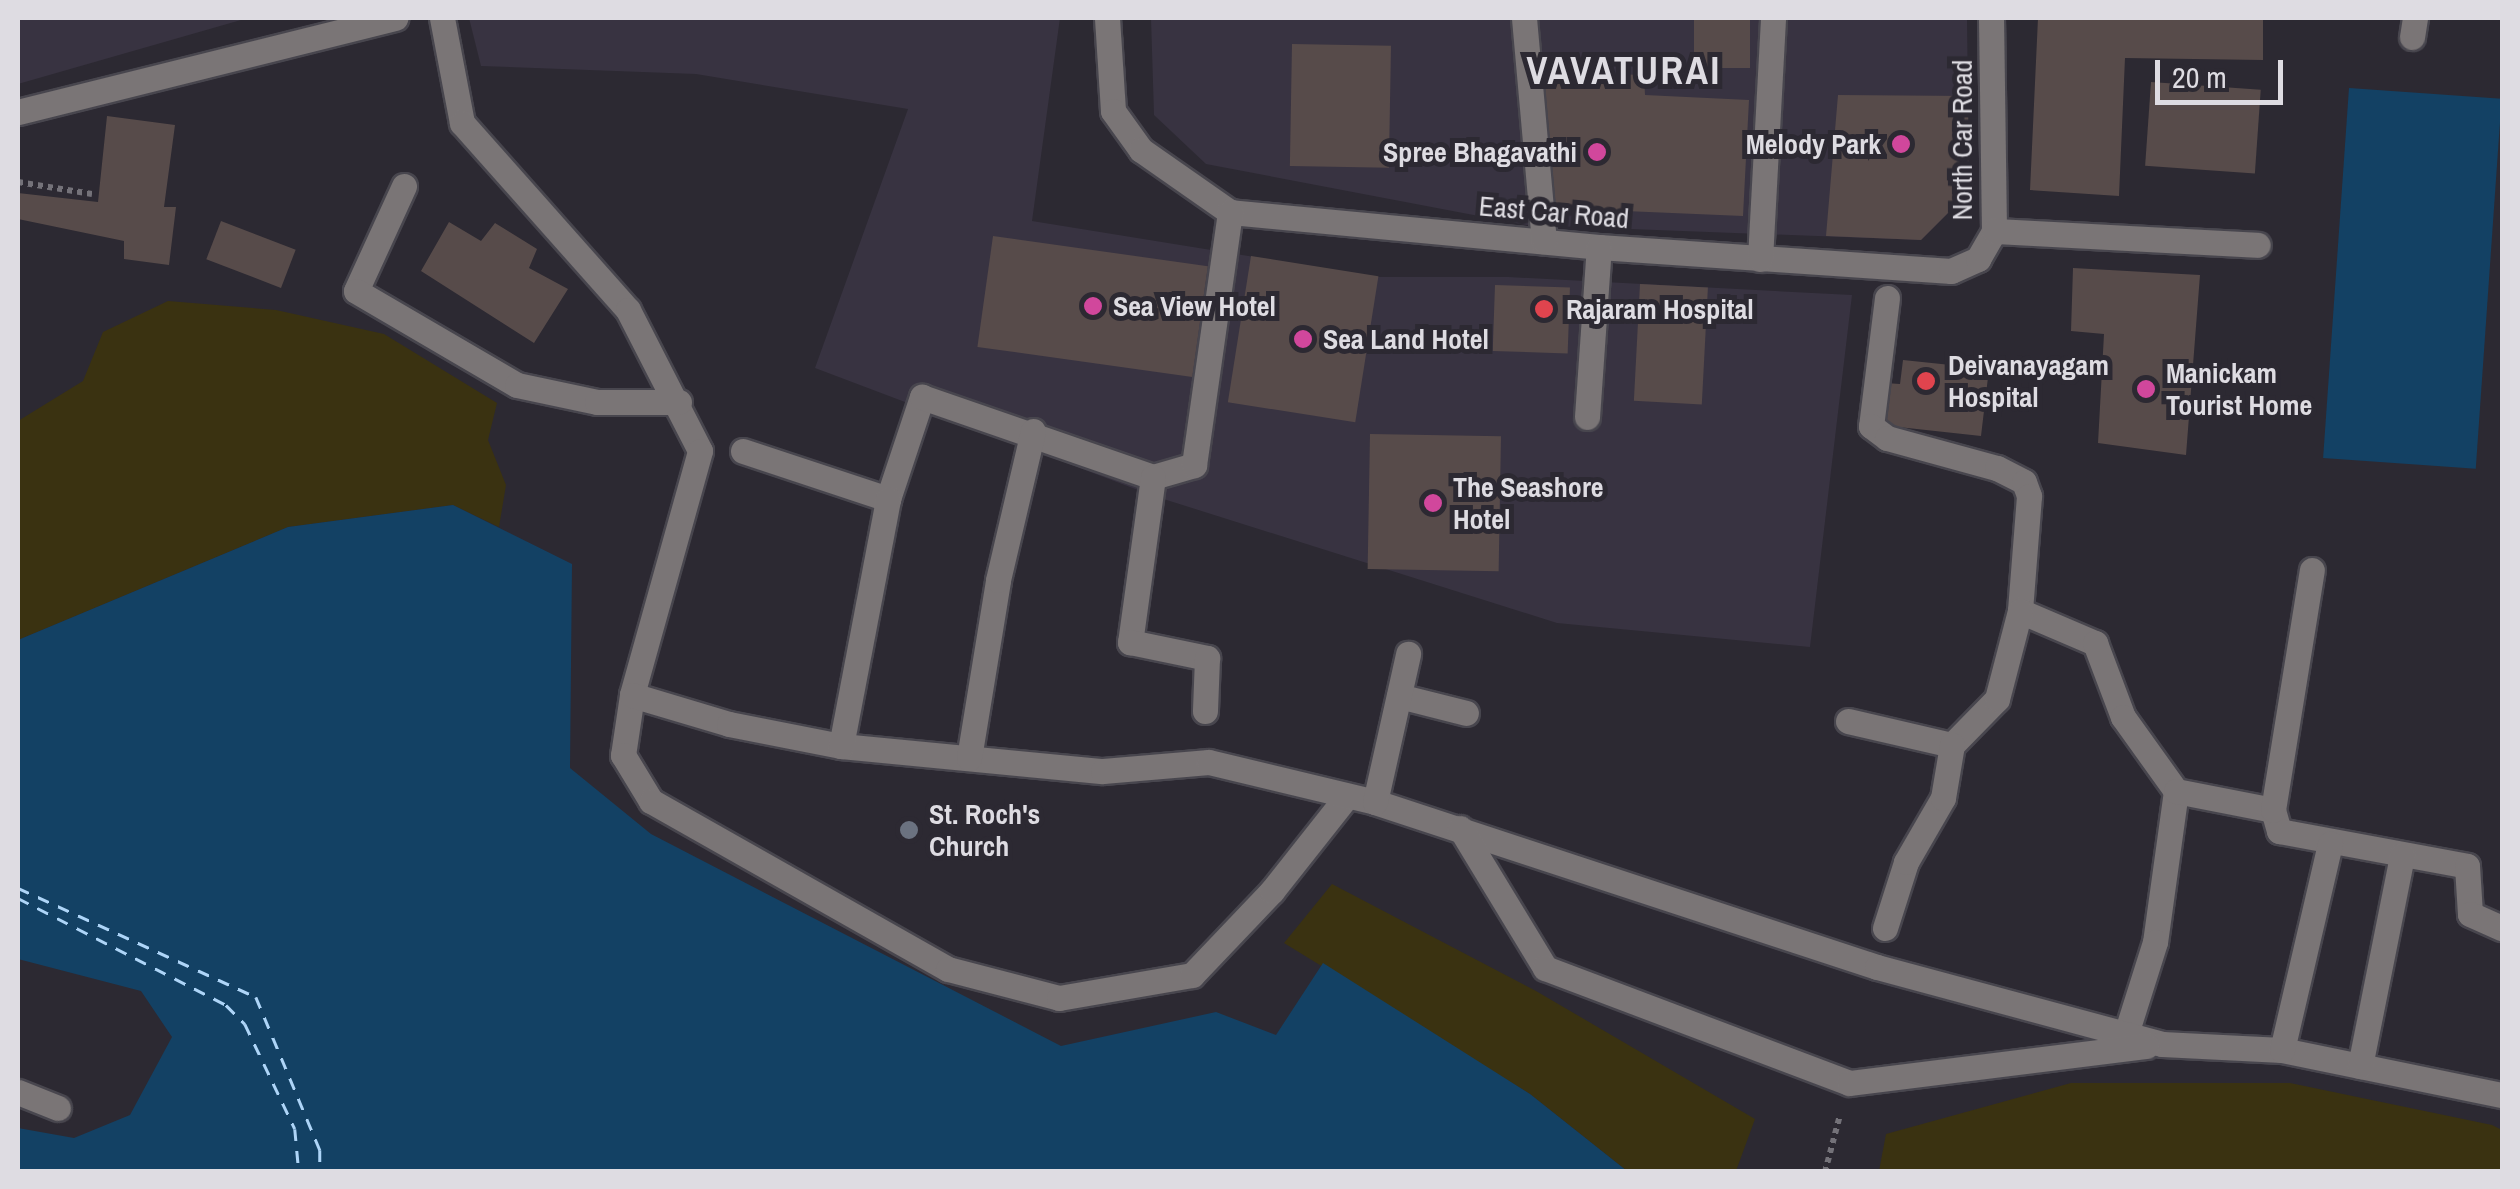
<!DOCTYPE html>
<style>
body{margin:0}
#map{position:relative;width:2520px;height:1189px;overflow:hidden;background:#2c2932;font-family:"Archivo Narrow",sans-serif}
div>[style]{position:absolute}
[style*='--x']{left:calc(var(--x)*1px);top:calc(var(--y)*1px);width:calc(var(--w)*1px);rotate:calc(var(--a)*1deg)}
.built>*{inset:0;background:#383341}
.sand>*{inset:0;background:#3a3211}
.water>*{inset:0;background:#134164;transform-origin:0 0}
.ferry>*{height:2.5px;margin-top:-1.25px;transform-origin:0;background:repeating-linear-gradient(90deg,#aed5f8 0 12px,transparent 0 22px)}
.building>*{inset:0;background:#574b4a;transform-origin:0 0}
.path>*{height:6px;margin-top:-3px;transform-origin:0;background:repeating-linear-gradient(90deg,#747279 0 5px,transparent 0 10px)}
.roads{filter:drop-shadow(2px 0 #48464e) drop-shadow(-2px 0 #48464e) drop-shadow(0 2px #48464e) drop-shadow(0 -2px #48464e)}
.minor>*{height:25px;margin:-12.5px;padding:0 12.5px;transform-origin:12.5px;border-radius:12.5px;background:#7a7576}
.dots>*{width:28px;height:28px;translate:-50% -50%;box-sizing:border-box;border:5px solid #2c2932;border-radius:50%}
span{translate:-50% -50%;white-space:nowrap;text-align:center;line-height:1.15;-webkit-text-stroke:10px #2c2932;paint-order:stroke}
.street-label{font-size:28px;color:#dedce2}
.poi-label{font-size:28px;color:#dedce2;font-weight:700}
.right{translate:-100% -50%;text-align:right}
.left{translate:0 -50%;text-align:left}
.district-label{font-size:38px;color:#dedce2;font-weight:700;letter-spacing:2.5px}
.frame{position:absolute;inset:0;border:20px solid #dedce2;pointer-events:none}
.scale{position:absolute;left:2155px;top:60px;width:128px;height:45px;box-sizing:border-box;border:5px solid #dedce2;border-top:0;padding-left:12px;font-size:30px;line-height:35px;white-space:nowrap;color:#dedce2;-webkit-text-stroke:8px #2c2932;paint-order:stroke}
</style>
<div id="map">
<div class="built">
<i style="clip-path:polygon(18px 18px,248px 18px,18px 84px)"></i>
<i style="clip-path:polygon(469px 18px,1060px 18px,1032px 221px,1378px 277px,1508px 277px,1852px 295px,1810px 647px,1557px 623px,1154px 496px,815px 368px,908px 109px,696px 74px,481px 66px)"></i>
<i style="clip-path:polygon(1151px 18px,1967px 18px,1969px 192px,1921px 240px,1526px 225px,1206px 164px,1154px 115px)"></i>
</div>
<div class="sand">
<i style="clip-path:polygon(168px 301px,276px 310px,384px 334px,497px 403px,488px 440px,506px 485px,499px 527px,453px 505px,288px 527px,18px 640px,18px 421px,83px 381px,103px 332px)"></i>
<i style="clip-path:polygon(1332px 884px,1536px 991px,1755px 1119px,1736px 1171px,1627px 1171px,1530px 1094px,1284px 943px)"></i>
<i style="clip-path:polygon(2071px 1083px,2290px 1083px,2492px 1125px,2502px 1130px,2502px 1171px,1879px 1171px,1886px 1134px)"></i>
</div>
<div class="water">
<i style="left:2349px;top:88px;width:153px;height:371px;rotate:4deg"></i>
<i style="clip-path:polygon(453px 505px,572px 564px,570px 768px,651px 834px,1061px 1046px,1216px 1012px,1276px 1035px,1323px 963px,1530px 1094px,1627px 1171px,18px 1171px,18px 1128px,74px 1138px,130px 1115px,172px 1037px,141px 991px,18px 959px,18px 640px,288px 527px)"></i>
</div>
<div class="ferry">
<i style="--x:18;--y:888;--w:262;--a:24.6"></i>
<i style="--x:256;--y:997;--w:166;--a:67.3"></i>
<i style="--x:320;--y:1150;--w:22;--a:90"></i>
<i style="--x:18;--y:898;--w:234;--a:27.2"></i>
<i style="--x:226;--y:1005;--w:27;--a:45"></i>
<i style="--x:245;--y:1024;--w:116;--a:64.5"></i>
<i style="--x:295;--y:1129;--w:43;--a:84.7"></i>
</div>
<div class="building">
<i style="left:1694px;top:18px;width:56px;height:50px"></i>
<i style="clip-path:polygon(2038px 18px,2263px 18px,2263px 60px,2125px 58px,2119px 196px,2030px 190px)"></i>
<i style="left:1292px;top:44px;width:99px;height:122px;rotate:1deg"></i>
<i style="clip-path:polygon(1541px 72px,1644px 75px,1645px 95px,1749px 100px,1743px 216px,1554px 208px)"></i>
<i style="left:2151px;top:82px;width:110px;height:84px;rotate:4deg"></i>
<i style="clip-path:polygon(1838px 95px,1968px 96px,1969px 192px,1921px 240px,1826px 236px)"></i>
<i style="clip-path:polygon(107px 116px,175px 125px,164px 207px,176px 207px,169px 265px,124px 259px,124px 241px,18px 219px,18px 193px,98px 202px)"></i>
<i style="left:221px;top:221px;width:80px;height:41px;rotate:21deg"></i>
<i style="clip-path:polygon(449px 222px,481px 241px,495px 223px,537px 249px,529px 268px,568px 289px,534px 343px,421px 271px)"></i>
<i style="left:993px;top:236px;width:217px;height:112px;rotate:8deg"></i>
<i style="left:1251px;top:256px;width:129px;height:148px;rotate:9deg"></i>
<i style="clip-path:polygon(2073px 268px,2200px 275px,2186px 455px,2098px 443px,2104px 334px,2071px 331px)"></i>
<i style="left:1640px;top:284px;width:68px;height:117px;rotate:3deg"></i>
<i style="left:1495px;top:285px;width:75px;height:66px;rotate:2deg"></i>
<i style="clip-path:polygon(1903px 360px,1989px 369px,1981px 436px,1880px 425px,1885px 383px,1900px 384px)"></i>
<i style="left:1370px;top:434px;width:131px;height:135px;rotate:1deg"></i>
</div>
<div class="path">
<i style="--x:18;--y:182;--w:75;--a:9.2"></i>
<i style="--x:1825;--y:1172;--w:59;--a:-75.3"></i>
</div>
<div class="roads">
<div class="minor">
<i style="--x:442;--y:18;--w:107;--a:79.2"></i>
<i style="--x:462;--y:123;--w:250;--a:48.4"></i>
<i style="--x:628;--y:310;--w:158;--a:62.9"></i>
<i style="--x:700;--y:451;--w:253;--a:105.6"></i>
<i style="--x:632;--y:695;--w:61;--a:98.5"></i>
<i style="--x:623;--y:755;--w:54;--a:58.7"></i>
<i style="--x:651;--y:801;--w:341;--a:29.5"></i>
<i style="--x:948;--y:969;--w:115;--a:14.6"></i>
<i style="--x:1059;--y:998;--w:135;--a:-9.8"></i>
<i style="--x:1192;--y:975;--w:116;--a:-46.4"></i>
<i style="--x:1272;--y:891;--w:121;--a:-51.7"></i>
<i style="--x:1107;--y:18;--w:93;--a:86.3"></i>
<i style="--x:1113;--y:111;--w:48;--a:54.3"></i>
<i style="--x:1141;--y:150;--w:108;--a:34.9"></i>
<i style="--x:1230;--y:212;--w:371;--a:5.4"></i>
<i style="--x:1599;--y:247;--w:353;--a:3.9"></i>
<i style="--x:1951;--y:271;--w:30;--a:-24"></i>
<i style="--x:1978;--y:259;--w:32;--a:-60"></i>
<i style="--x:1994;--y:231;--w:213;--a:-90.8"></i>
<i style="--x:1524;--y:18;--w:224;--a:84.9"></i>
<i style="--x:2412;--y:37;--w:19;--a:-81"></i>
<i style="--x:18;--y:112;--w:389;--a:-14"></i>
<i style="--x:404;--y:186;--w:115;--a:114.6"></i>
<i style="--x:356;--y:291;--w:186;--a:30.3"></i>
<i style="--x:517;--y:385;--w:82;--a:12"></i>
<i style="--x:597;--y:402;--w:82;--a:0"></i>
<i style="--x:1994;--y:231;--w:264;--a:3"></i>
<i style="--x:1760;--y:259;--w:241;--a:-86.9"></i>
<i style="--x:1887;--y:298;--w:129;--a:97.1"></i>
<i style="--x:1871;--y:426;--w:20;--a:37"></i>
<i style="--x:1887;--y:438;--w:114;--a:15.3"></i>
<i style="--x:1997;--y:468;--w:30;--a:27"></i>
<i style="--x:2024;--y:482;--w:15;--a:70"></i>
<i style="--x:2029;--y:496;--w:115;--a:94.5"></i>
<i style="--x:2020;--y:611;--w:82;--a:23.1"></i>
<i style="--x:2095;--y:643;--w:79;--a:69.3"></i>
<i style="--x:2123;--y:717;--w:91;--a:54.4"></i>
<i style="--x:2176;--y:791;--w:152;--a:97.9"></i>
<i style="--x:2155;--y:942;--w:96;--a:107.5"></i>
<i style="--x:1587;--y:417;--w:170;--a:-86"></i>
<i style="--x:743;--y:451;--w:153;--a:18.3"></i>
<i style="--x:888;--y:499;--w:108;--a:-71.6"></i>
<i style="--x:922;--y:397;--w:244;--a:19.1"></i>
<i style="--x:1153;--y:477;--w:43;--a:-16.3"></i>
<i style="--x:1194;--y:465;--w:256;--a:-81.9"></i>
<i style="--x:1153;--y:477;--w:167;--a:97.9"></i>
<i style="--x:1130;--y:642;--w:79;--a:11.7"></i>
<i style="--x:1207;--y:658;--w:53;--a:92.2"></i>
<i style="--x:632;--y:695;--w:101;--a:16.6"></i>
<i style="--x:729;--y:724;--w:114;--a:11.1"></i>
<i style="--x:841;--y:746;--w:263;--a:5.5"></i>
<i style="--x:1103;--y:771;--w:106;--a:-4.9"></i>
<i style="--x:1209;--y:762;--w:171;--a:13.5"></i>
<i style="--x:1375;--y:802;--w:528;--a:18.19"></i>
<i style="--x:1877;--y:967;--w:295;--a:15.1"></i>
<i style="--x:2162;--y:1044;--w:120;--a:2.9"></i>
<i style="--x:2282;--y:1050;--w:225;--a:11.6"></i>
<i style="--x:1399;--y:696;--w:69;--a:14.2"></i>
<i style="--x:1848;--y:721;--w:107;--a:13"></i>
<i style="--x:1952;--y:745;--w:64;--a:-45.6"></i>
<i style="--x:1997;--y:699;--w:91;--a:-75.4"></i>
<i style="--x:841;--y:746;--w:251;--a:-79.2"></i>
<i style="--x:969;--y:758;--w:180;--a:-80.7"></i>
<i style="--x:998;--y:580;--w:153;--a:-76.8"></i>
<i style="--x:2176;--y:791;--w:99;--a:11.1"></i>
<i style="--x:2273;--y:810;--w:22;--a:74"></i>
<i style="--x:2279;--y:831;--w:191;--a:10.5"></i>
<i style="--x:2467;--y:866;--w:48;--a:86.4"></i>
<i style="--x:2470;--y:914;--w:35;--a:24"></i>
<i style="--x:1375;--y:802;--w:152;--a:-77.4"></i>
<i style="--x:2273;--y:810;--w:243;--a:-80.8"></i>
<i style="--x:1460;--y:828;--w:164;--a:58.7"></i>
<i style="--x:1545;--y:968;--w:325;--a:20.7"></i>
<i style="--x:1849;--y:1083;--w:300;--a:-7.1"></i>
<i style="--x:1885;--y:928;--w:69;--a:-72.3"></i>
<i style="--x:1906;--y:862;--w:74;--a:-60"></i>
<i style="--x:1943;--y:798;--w:54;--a:-80.4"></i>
<i style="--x:2282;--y:1050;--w:212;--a:-76.9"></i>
<i style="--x:2360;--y:1066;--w:215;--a:-78.7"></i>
<i style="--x:18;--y:1092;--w:43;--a:21.8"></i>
</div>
</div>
<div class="dots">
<i style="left:1901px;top:144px;background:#d1479c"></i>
<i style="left:1597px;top:152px;background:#d1479c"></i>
<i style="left:1093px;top:306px;background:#d1479c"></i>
<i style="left:1544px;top:309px;background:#e0444e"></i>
<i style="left:1303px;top:339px;background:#d1479c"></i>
<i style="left:1926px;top:381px;background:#e0444e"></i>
<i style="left:2146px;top:389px;background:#d1479c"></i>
<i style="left:1433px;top:503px;background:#d1479c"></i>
<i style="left:909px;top:830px;background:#6b7280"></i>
</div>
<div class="street-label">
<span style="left:1962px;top:140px;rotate:-90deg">North Car Road</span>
<span style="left:1554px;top:212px;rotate:5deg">East Car Road</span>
</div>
<div class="poi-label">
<span class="right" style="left:1881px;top:144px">Melody Park</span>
<span class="right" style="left:1577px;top:152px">Spree Bhagavathi</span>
<span class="left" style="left:1113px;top:306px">Sea View Hotel</span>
<span class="left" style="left:1566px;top:309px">Rajaram Hospital</span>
<span class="left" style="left:1323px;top:339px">Sea Land Hotel</span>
<span class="left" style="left:1948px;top:381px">Deivanayagam<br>Hospital</span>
<span class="left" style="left:2166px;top:389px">Manickam<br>Tourist Home</span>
<span class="left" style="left:1453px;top:503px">The Seashore<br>Hotel</span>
<span class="left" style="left:929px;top:830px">St. Roch's<br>Church</span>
</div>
<div class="district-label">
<span style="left:1624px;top:71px">VAVATURAI</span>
</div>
<div class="frame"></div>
<div class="scale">20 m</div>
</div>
